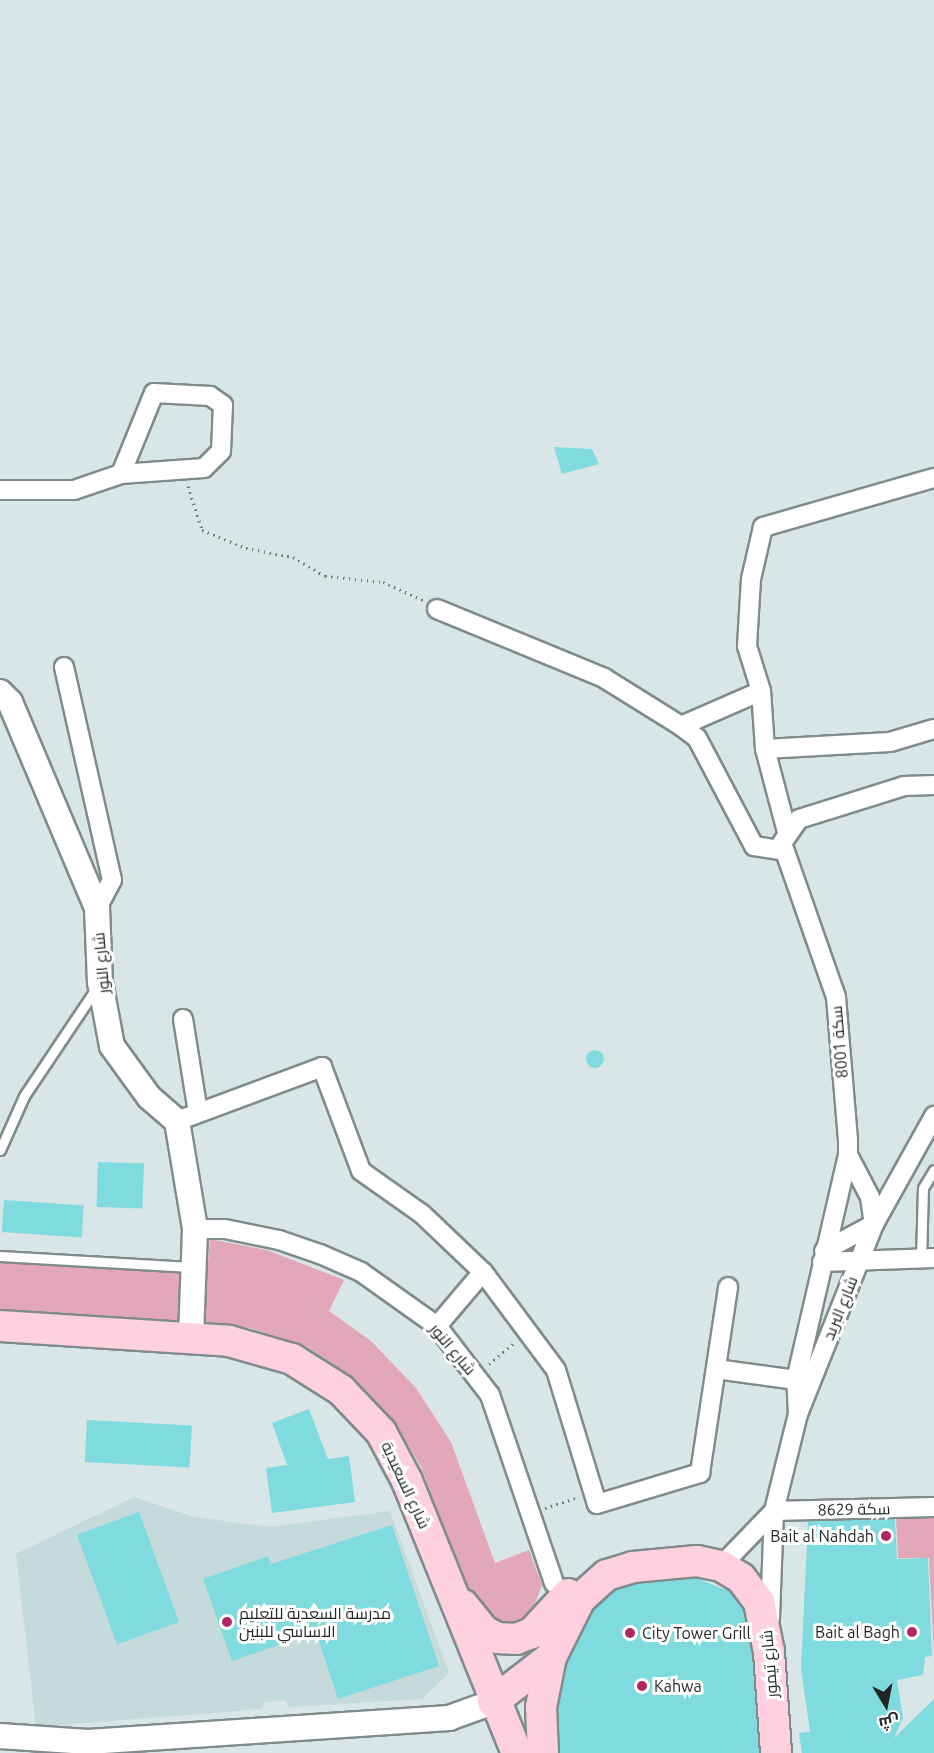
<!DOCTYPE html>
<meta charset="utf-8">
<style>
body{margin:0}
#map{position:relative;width:934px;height:1753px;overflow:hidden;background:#d9e6e7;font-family:Ubuntu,Cairo,sans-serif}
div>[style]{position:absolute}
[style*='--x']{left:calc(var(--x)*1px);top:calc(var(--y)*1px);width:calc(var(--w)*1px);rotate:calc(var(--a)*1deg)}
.built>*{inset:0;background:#c4dadb}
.green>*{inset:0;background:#e2a7b8;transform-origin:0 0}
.building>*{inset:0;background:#80dbde;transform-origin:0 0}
.round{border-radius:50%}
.path>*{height:3px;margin-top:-1.5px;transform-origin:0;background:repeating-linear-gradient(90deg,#737c7c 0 1.5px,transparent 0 6px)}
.roads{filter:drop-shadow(2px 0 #7f8b8c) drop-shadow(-2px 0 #7f8b8c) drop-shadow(0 2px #7f8b8c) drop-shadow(0 -2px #7f8b8c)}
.service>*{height:9px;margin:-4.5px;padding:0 4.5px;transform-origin:4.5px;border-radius:4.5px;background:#fff}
.minor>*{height:18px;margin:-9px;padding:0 9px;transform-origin:9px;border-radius:9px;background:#fff}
.tertiary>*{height:24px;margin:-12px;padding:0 12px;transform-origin:12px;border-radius:12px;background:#fff}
.primary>*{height:30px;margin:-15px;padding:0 15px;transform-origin:15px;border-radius:15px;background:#ffd0de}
.dots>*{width:16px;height:16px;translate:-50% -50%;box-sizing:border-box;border:3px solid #fff;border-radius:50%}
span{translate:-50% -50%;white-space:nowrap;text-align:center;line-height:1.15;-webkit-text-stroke:6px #fff;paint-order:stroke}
.street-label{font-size:16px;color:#1f2424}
.poi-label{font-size:16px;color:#1f2424}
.right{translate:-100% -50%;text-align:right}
.left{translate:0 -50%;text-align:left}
.north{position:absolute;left:856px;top:1675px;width:60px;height:60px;-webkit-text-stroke:4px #fff;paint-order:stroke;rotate:170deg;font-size:16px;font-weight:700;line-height:24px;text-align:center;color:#1f2424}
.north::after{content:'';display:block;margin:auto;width:21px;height:27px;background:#1f2424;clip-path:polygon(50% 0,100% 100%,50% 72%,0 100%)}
</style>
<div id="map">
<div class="built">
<i style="clip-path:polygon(134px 1497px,194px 1517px,269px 1527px,390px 1511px,449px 1673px,422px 1699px,290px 1707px,284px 1700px,264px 1703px,261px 1709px,36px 1727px,16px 1554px)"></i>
</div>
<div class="green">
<i style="clip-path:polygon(210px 1239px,267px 1250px,344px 1280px,329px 1311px,371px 1341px,416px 1388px,451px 1442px,495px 1563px,529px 1550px,542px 1585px,531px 1615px,503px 1625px,487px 1619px,467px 1591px,421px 1467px,393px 1420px,352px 1377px,307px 1347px,250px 1328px,203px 1321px)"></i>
<i style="left:0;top:1259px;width:182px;height:55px;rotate:3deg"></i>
<i style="clip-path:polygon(934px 1517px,934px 1656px,929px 1558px,898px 1558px,896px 1518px)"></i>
</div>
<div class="building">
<i style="clip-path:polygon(554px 447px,592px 449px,599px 464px,562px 474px)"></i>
<i class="round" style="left:586px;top:1050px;width:18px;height:18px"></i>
<i style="left:98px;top:1162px;width:46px;height:45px;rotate:2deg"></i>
<i style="left:4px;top:1200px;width:80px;height:32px;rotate:4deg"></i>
<i style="clip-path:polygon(309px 1409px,328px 1459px,349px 1456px,355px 1502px,272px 1513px,266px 1468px,287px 1465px,272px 1423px)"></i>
<i style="left:87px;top:1420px;width:105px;height:42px;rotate:3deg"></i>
<i style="left:139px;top:1512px;width:117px;height:66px;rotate:70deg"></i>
<i style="clip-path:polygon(895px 1519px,897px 1559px,928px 1558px,932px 1656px,925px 1657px,923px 1675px,897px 1680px,903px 1718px,894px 1738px,934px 1699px,934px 1753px,802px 1753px,799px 1733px,810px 1732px,801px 1668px,808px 1521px)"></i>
<i style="clip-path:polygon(392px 1525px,439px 1666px,338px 1699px,316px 1632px,232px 1661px,203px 1579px,268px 1556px,271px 1564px)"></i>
<i style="clip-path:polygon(696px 1578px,729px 1591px,743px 1609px,752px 1654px,759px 1753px,560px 1753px,558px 1708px,567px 1663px,594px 1610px,616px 1590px,636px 1584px)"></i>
</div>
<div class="path">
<i style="--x:188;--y:486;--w:46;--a:72.3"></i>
<i style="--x:202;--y:530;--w:48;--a:22.2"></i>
<i style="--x:246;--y:548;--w:48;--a:10.8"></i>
<i style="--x:293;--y:557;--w:37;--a:31"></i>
<i style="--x:325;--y:576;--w:58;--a:5.9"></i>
<i style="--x:383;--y:582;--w:44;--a:24.2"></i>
<i style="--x:489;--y:1364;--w:35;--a:-40"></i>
<i style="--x:545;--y:1508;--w:35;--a:-18"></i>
</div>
<div class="roads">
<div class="service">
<i style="--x:0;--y:1150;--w:59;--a:-66"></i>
<i style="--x:24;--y:1096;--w:131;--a:-56.2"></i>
<i style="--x:0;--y:1256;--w:191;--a:3.3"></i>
<i style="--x:921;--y:1259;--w:71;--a:-88.4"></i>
<i style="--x:923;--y:1188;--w:21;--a:-59"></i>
</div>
<div class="minor">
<i style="--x:0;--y:490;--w:74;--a:0"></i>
<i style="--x:74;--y:490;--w:50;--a:-18.8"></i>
<i style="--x:121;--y:474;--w:83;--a:-4.1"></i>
<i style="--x:204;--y:468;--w:24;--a:-45"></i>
<i style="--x:221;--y:451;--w:46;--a:-87.5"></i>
<i style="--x:223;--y:405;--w:16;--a:-145"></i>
<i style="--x:210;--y:396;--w:56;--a:-176.9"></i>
<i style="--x:154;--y:393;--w:87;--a:112.2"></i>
<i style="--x:437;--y:609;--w:181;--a:22.4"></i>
<i style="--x:604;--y:678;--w:91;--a:31.9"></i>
<i style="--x:681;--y:726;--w:20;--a:37"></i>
<i style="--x:697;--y:738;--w:122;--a:62.2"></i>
<i style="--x:754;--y:846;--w:30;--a:9"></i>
<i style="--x:64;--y:667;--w:218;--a:77.3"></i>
<i style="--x:112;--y:880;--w:32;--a:118"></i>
<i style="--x:681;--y:726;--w:87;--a:-23.6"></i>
<i style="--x:765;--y:749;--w:125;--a:-3.2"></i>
<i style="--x:890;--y:742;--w:46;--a:-16.5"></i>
<i style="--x:787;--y:832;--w:86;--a:-104.8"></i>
<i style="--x:765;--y:749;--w:58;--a:-93.9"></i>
<i style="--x:761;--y:691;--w:47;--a:-107.3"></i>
<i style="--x:747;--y:646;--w:67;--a:-86.6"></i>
<i style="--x:751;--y:579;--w:53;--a:-77"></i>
<i style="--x:763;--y:527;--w:178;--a:-16"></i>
<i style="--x:183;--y:1019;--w:95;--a:80.9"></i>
<i style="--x:177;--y:1121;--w:155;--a:-20.4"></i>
<i style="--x:322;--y:1067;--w:111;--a:69.4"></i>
<i style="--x:361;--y:1171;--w:75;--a:35.2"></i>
<i style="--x:422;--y:1214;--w:84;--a:43.6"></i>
<i style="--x:483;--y:1272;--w:122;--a:53.3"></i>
<i style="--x:556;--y:1370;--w:140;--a:73"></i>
<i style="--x:597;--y:1504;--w:108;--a:-16.8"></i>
<i style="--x:700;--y:1473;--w:188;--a:-81.4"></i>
<i style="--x:848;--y:1155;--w:47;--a:62.4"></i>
<i style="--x:870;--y:1197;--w:27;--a:82"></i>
<i style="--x:195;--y:1229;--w:30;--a:0"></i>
<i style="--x:225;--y:1229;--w:55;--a:11.5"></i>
<i style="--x:279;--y:1240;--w:43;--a:18.9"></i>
<i style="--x:320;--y:1254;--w:45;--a:23.7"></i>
<i style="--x:361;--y:1272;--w:93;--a:35.4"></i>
<i style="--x:437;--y:1326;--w:87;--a:52.5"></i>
<i style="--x:490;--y:1395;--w:199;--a:71.2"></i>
<i style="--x:824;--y:1251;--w:57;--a:-28.4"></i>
<i style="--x:822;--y:1262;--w:112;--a:-2"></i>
<i style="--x:437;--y:1326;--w:71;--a:-49.6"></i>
<i style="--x:716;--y:1369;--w:81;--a:7.8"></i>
<i style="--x:798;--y:1414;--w:34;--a:-93"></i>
<i style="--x:796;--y:1380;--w:231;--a:-77"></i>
<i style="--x:848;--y:1155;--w:15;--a:-90"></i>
<i style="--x:848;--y:1140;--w:144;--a:-94.8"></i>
<i style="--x:836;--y:997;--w:163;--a:-109.3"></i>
<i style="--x:782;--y:843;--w:29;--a:-55"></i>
<i style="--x:799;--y:819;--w:110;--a:-17.4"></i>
<i style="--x:904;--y:786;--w:30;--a:-2"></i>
<i style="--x:774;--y:1511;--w:160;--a:-1.4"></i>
<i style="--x:721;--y:1566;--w:76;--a:-46.1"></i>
<i style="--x:770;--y:1618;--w:107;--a:-87.9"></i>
<i style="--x:774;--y:1511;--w:100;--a:-76.1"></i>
<i style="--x:798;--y:1414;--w:205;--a:-68.2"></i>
<i style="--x:874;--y:1224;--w:124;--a:-60.9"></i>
</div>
<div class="tertiary">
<i style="--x:0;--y:692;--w:14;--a:45"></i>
<i style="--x:10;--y:702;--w:224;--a:67.1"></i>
<i style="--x:97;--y:908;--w:74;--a:87.7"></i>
<i style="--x:100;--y:982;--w:65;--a:79.4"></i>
<i style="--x:112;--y:1046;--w:63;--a:54"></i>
<i style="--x:149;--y:1097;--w:37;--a:41"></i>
<i style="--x:177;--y:1121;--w:109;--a:80.5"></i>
<i style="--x:195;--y:1229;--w:109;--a:92.1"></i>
<i style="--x:0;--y:1736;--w:88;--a:3.9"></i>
<i style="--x:88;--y:1742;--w:362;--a:-3.8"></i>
<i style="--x:449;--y:1718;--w:47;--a:-20"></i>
</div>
<div class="primary">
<i style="--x:0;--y:1326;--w:229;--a:3.7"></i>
<i style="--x:229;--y:1341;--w:66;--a:15.9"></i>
<i style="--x:292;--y:1359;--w:58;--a:32.3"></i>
<i style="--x:341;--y:1390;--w:58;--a:46.4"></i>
<i style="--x:381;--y:1432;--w:55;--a:62"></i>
<i style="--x:407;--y:1481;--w:293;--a:68"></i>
<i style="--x:463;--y:1605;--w:33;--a:51"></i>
<i style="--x:484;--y:1631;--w:15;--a:28"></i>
<i style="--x:497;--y:1638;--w:19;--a:3"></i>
<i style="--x:516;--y:1639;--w:17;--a:-21"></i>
<i style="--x:532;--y:1633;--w:53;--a:-47.3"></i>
<i style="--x:493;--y:1702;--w:73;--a:-37.8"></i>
<i style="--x:543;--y:1753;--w:46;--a:-92.5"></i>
<i style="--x:541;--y:1707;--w:51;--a:-78.7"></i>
<i style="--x:551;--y:1657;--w:65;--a:-63.4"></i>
<i style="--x:580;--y:1599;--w:36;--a:-42"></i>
<i style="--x:607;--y:1575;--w:27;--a:-17"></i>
<i style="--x:633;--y:1567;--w:64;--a:-5.4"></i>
<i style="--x:697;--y:1561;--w:25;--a:12"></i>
<i style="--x:721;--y:1566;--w:23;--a:31"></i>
<i style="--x:741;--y:1578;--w:30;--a:53"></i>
<i style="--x:759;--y:1602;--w:51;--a:78.7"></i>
<i style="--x:769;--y:1652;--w:101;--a:86"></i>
</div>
</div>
<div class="dots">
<i style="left:886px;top:1536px;background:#b12764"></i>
<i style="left:227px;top:1622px;background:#b12764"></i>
<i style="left:912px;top:1632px;background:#b12764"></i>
<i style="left:630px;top:1633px;background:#b12764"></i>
<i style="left:642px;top:1686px;background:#b12764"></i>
</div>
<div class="street-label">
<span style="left:101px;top:963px;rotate:-95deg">شارع النور</span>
<span style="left:839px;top:1042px;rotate:-95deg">سكة 8001</span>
<span style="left:840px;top:1308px;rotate:-68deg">شارع البريد</span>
<span style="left:453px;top:1349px;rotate:50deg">شارع النور</span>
<span style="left:406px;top:1485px;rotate:65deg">شارع السعيدية</span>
<span style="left:854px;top:1509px;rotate:-1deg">سكة 8629</span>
<span style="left:769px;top:1664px;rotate:-95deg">شارع تيمور</span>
</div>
<div class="poi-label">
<span class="right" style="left:874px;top:1536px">Bait al Nahdah</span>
<span class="left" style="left:239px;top:1622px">مدرسة السعدية للتعليم<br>الاساسي للبنين</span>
<span class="right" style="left:900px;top:1632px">Bait al Bagh</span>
<span class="left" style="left:642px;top:1633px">City Tower Grill</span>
<span class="left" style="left:654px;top:1686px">Kahwa</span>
</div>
<div class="north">ش</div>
</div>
